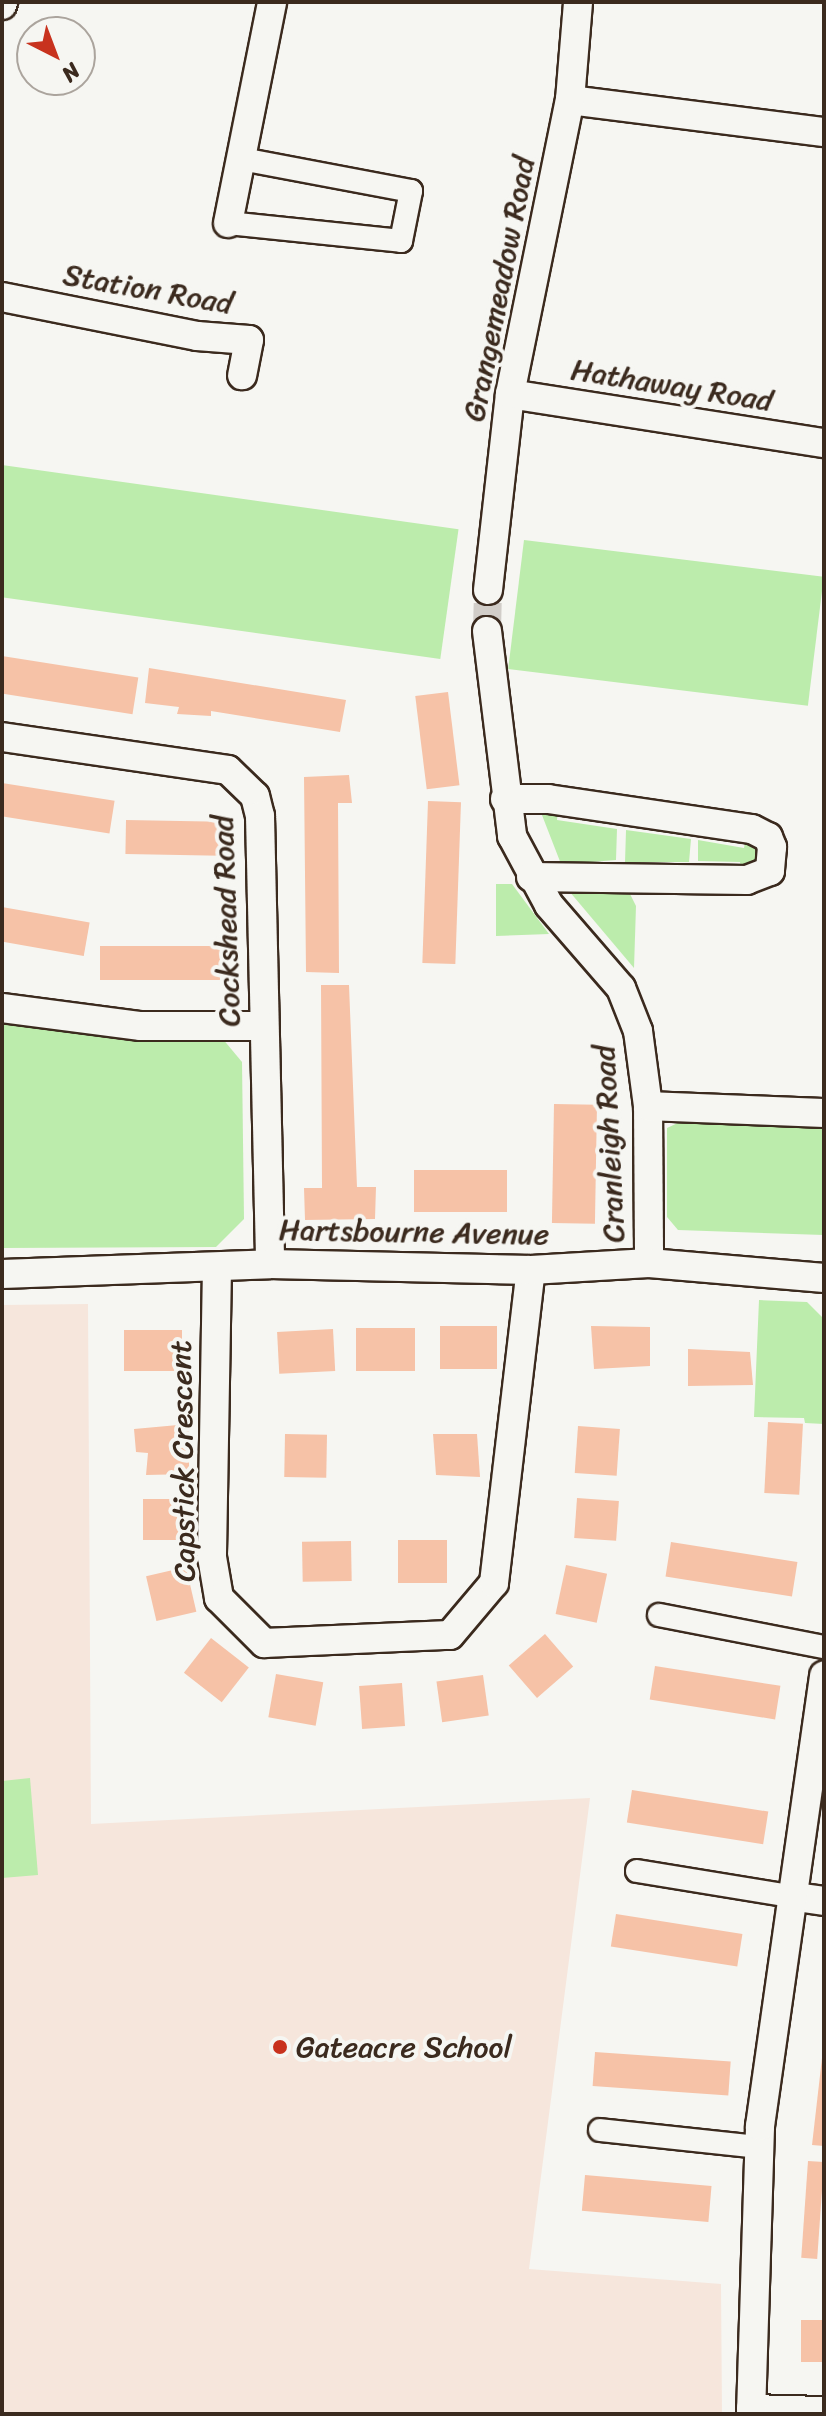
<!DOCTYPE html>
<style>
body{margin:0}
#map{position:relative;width:826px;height:2416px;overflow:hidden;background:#f6f6f2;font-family:Sriracha,sans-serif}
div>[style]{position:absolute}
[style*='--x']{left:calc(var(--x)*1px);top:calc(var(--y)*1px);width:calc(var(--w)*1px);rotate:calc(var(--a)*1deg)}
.built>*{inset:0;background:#f6e6dc}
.green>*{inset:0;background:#bcecac;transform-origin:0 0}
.building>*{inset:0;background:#f6c2a7;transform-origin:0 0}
.minor-tunnel>*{height:28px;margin-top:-14px;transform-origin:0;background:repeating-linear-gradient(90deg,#d1cdc8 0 28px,transparent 0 42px)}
.roads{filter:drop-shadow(2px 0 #3b2a1e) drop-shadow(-2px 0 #3b2a1e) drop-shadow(0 2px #3b2a1e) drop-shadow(0 -2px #3b2a1e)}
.pedestrian>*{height:22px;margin:-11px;padding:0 11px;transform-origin:11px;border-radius:11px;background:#f6f6f2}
.minor>*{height:28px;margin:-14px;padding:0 14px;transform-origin:14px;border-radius:14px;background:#f6f6f2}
.dots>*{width:22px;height:22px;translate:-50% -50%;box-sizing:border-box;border:4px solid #f6f6f2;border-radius:50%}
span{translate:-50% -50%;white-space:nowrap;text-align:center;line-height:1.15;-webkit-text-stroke:8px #f6f6f2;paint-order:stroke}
.street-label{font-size:30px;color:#3b2a1e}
.poi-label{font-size:30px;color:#3b2a1e}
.left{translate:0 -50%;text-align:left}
.frame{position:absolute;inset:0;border:4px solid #3b2a1e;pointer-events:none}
.north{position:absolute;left:16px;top:16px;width:80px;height:80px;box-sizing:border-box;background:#f6f6f2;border:2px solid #aba49d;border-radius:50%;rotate:138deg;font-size:22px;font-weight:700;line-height:32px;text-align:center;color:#3b2a1e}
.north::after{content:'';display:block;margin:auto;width:28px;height:36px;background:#c8321e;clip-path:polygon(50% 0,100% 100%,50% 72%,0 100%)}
</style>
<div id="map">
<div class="built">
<i style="clip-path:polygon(88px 1304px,91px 1824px,590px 1798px,529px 2269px,721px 2284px,722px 2414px,2px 2414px,2px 1305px)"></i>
</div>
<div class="green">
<i style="left:2px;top:465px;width:461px;height:131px;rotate:8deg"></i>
<i style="left:524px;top:540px;width:302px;height:130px;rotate:7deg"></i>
<i style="clip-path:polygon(558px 809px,557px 820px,617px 829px,616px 860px,578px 863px,578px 874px,561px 864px,540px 810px)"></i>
<i style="clip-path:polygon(626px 830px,691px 839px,689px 862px,625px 862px)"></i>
<i style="clip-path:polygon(746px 836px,763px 857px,742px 872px,740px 862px,698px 861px,698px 840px,744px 848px)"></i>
<i style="clip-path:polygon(496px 884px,512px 884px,549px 934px,496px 936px)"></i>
<i style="clip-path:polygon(628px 890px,636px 906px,634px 968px,569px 891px)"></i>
<i style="clip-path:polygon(8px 1019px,222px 1038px,242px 1062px,244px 1219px,216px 1247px,2px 1248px,2px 1023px)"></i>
<i style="clip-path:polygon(682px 1121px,824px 1127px,824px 1235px,678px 1230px,667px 1217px,667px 1128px)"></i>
<i style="clip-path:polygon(759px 1300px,807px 1302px,824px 1319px,824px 1424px,805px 1423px,804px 1418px,754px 1417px)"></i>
<i style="clip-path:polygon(30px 1778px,38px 1875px,2px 1878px,2px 1781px)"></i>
</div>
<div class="building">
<i style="left:2px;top:656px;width:138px;height:37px;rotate:9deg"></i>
<i style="clip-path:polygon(149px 668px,346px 700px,340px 732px,211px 711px,211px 716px,177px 714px,179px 707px,145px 703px)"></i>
<i style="left:448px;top:692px;width:94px;height:33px;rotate:83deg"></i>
<i style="clip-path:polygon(349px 775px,352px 803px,338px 803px,339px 973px,306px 972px,304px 777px)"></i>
<i style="left:2px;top:783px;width:114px;height:33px;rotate:9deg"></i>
<i style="left:428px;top:801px;width:33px;height:162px;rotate:2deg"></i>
<i style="left:126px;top:820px;width:95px;height:34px;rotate:1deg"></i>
<i style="left:2px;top:907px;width:89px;height:34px;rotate:10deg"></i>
<i style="left:220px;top:946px;width:34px;height:120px;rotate:90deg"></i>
<i style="clip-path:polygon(321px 985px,349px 985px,357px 1187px,376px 1187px,375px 1219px,305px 1220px,304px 1188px,322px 1188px)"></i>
<i style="left:554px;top:1104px;width:43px;height:119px;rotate:1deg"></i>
<i style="left:507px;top:1170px;width:42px;height:93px;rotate:90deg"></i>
<i style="left:497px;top:1326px;width:43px;height:57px;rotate:90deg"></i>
<i style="clip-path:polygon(591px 1326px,650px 1327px,650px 1366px,594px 1369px)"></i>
<i style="left:356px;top:1328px;width:59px;height:43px"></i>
<i style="left:333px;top:1329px;width:42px;height:56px;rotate:87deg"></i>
<i style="left:124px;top:1330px;width:58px;height:41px"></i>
<i style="clip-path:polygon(688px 1349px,750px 1352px,753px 1385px,688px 1386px)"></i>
<i style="left:768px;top:1422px;width:35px;height:71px;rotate:3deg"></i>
<i style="clip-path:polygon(189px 1424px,189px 1474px,146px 1475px,148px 1453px,136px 1452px,134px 1429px)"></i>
<i style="left:578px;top:1426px;width:42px;height:47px;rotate:4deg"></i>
<i style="left:285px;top:1434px;width:42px;height:43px;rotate:1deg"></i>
<i style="clip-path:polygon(433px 1434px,477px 1434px,480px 1477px,436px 1475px)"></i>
<i style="left:577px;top:1498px;width:42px;height:40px;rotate:4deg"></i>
<i style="left:185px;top:1499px;width:41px;height:42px;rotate:90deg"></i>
<i style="left:398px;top:1540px;width:49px;height:43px"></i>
<i style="left:351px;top:1541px;width:40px;height:49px;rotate:89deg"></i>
<i style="left:671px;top:1542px;width:128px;height:35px;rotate:9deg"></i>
<i style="left:566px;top:1565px;width:42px;height:50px;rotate:12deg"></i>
<i style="left:186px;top:1567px;width:46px;height:41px;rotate:77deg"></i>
<i style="left:545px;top:1634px;width:43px;height:48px;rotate:49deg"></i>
<i style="left:211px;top:1638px;width:48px;height:44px;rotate:38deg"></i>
<i style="left:655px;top:1666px;width:127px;height:34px;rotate:9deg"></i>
<i style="left:276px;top:1674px;width:48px;height:44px;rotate:10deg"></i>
<i style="left:483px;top:1675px;width:41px;height:47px;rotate:82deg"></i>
<i style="left:402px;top:1683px;width:43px;height:43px;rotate:86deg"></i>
<i style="left:632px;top:1790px;width:138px;height:33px;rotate:9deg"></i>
<i style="left:616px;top:1914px;width:128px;height:33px;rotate:9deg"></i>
<i style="left:595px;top:2052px;width:136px;height:34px;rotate:4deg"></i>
<i style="clip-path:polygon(822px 2058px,824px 2058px,824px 2146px,812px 2145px)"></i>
<i style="left:808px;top:2161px;width:16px;height:97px;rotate:4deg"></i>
<i style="left:585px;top:2175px;width:127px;height:36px;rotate:5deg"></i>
<i style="left:801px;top:2320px;width:23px;height:42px"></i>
</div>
<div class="minor-tunnel">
<i style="--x:487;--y:631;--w:41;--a:-88.6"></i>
</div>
<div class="roads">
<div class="pedestrian">
<i style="--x:228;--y:223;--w:174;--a:5.9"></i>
<i style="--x:401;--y:241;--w:51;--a:-78.7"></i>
<i style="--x:411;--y:191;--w:173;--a:-169.3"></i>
<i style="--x:659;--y:1615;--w:168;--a:11"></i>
<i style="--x:637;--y:1871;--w:161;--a:9.3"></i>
<i style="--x:600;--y:2130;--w:159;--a:6.1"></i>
</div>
<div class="minor">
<i style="--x:2;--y:5;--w:3;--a:-72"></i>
<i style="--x:570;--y:100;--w:256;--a:7.2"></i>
<i style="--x:228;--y:223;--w:225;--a:-78.7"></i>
<i style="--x:2;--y:297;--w:199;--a:11.3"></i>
<i style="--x:197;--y:336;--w:52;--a:4.4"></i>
<i style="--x:249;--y:340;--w:36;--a:101"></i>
<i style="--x:510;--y:394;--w:318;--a:8.9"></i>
<i style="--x:488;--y:590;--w:197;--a:-83.6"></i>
<i style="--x:510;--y:394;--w:300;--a:-78.5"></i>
<i style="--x:570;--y:100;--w:98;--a:-85.3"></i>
<i style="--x:487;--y:631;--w:207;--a:83"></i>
<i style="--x:512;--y:836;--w:78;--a:61.8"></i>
<i style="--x:549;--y:905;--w:110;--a:49.1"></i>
<i style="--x:621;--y:988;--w:46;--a:68.4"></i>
<i style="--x:638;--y:1031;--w:76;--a:82.4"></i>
<i style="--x:648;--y:1106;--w:157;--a:89.6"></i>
<i style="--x:2;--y:737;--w:228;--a:8.3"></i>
<i style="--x:228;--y:770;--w:37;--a:44"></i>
<i style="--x:255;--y:796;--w:21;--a:76"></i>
<i style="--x:260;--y:816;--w:448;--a:88.7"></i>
<i style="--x:505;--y:799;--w:43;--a:0"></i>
<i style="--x:548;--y:799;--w:206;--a:8.4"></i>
<i style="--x:752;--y:829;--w:18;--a:27"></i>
<i style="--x:768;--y:837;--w:11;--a:68"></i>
<i style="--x:772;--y:847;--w:24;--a:95"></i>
<i style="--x:770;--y:871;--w:25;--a:159"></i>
<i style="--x:747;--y:880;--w:216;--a:-179.2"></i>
<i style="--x:2;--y:1008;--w:140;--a:7.4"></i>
<i style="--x:141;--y:1026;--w:122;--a:0"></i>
<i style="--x:648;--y:1106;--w:176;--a:2.3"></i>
<i style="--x:217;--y:1267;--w:290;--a:91"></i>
<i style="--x:212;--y:1557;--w:42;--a:80.3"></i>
<i style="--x:219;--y:1598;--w:64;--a:45"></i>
<i style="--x:264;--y:1643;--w:186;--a:-2.5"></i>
<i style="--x:450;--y:1635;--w:68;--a:-49.8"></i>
<i style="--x:494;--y:1583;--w:315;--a:-83.3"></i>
<i style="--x:2;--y:1274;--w:268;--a:-2.1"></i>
<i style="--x:270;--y:1264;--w:261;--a:1.3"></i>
<i style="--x:531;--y:1270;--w:118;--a:-3.4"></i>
<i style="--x:649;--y:1263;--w:176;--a:4.9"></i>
<i style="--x:796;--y:1897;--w:28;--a:8"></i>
<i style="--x:751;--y:2409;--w:73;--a:1.6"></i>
<i style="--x:751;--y:2414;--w:288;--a:-88.2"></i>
<i style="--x:760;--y:2126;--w:455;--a:-81.9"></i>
</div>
</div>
<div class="dots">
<i style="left:280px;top:2047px;background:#c8321e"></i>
</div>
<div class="street-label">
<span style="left:148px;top:289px;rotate:10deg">Station Road</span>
<span style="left:499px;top:289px;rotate:-79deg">Grangemeadow Road</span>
<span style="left:672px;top:385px;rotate:9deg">Hathaway Road</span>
<span style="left:226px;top:921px;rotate:-92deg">Cockshead Road</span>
<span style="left:609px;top:1144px;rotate:-93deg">Cranleigh Road</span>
<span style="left:414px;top:1232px;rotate:1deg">Hartsbourne Avenue</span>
<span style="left:183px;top:1461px;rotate:-91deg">Capstick Crescent</span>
</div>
<div class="poi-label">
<span class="left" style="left:296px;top:2047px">Gateacre School</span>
</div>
<div class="frame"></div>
<div class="north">N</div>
</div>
